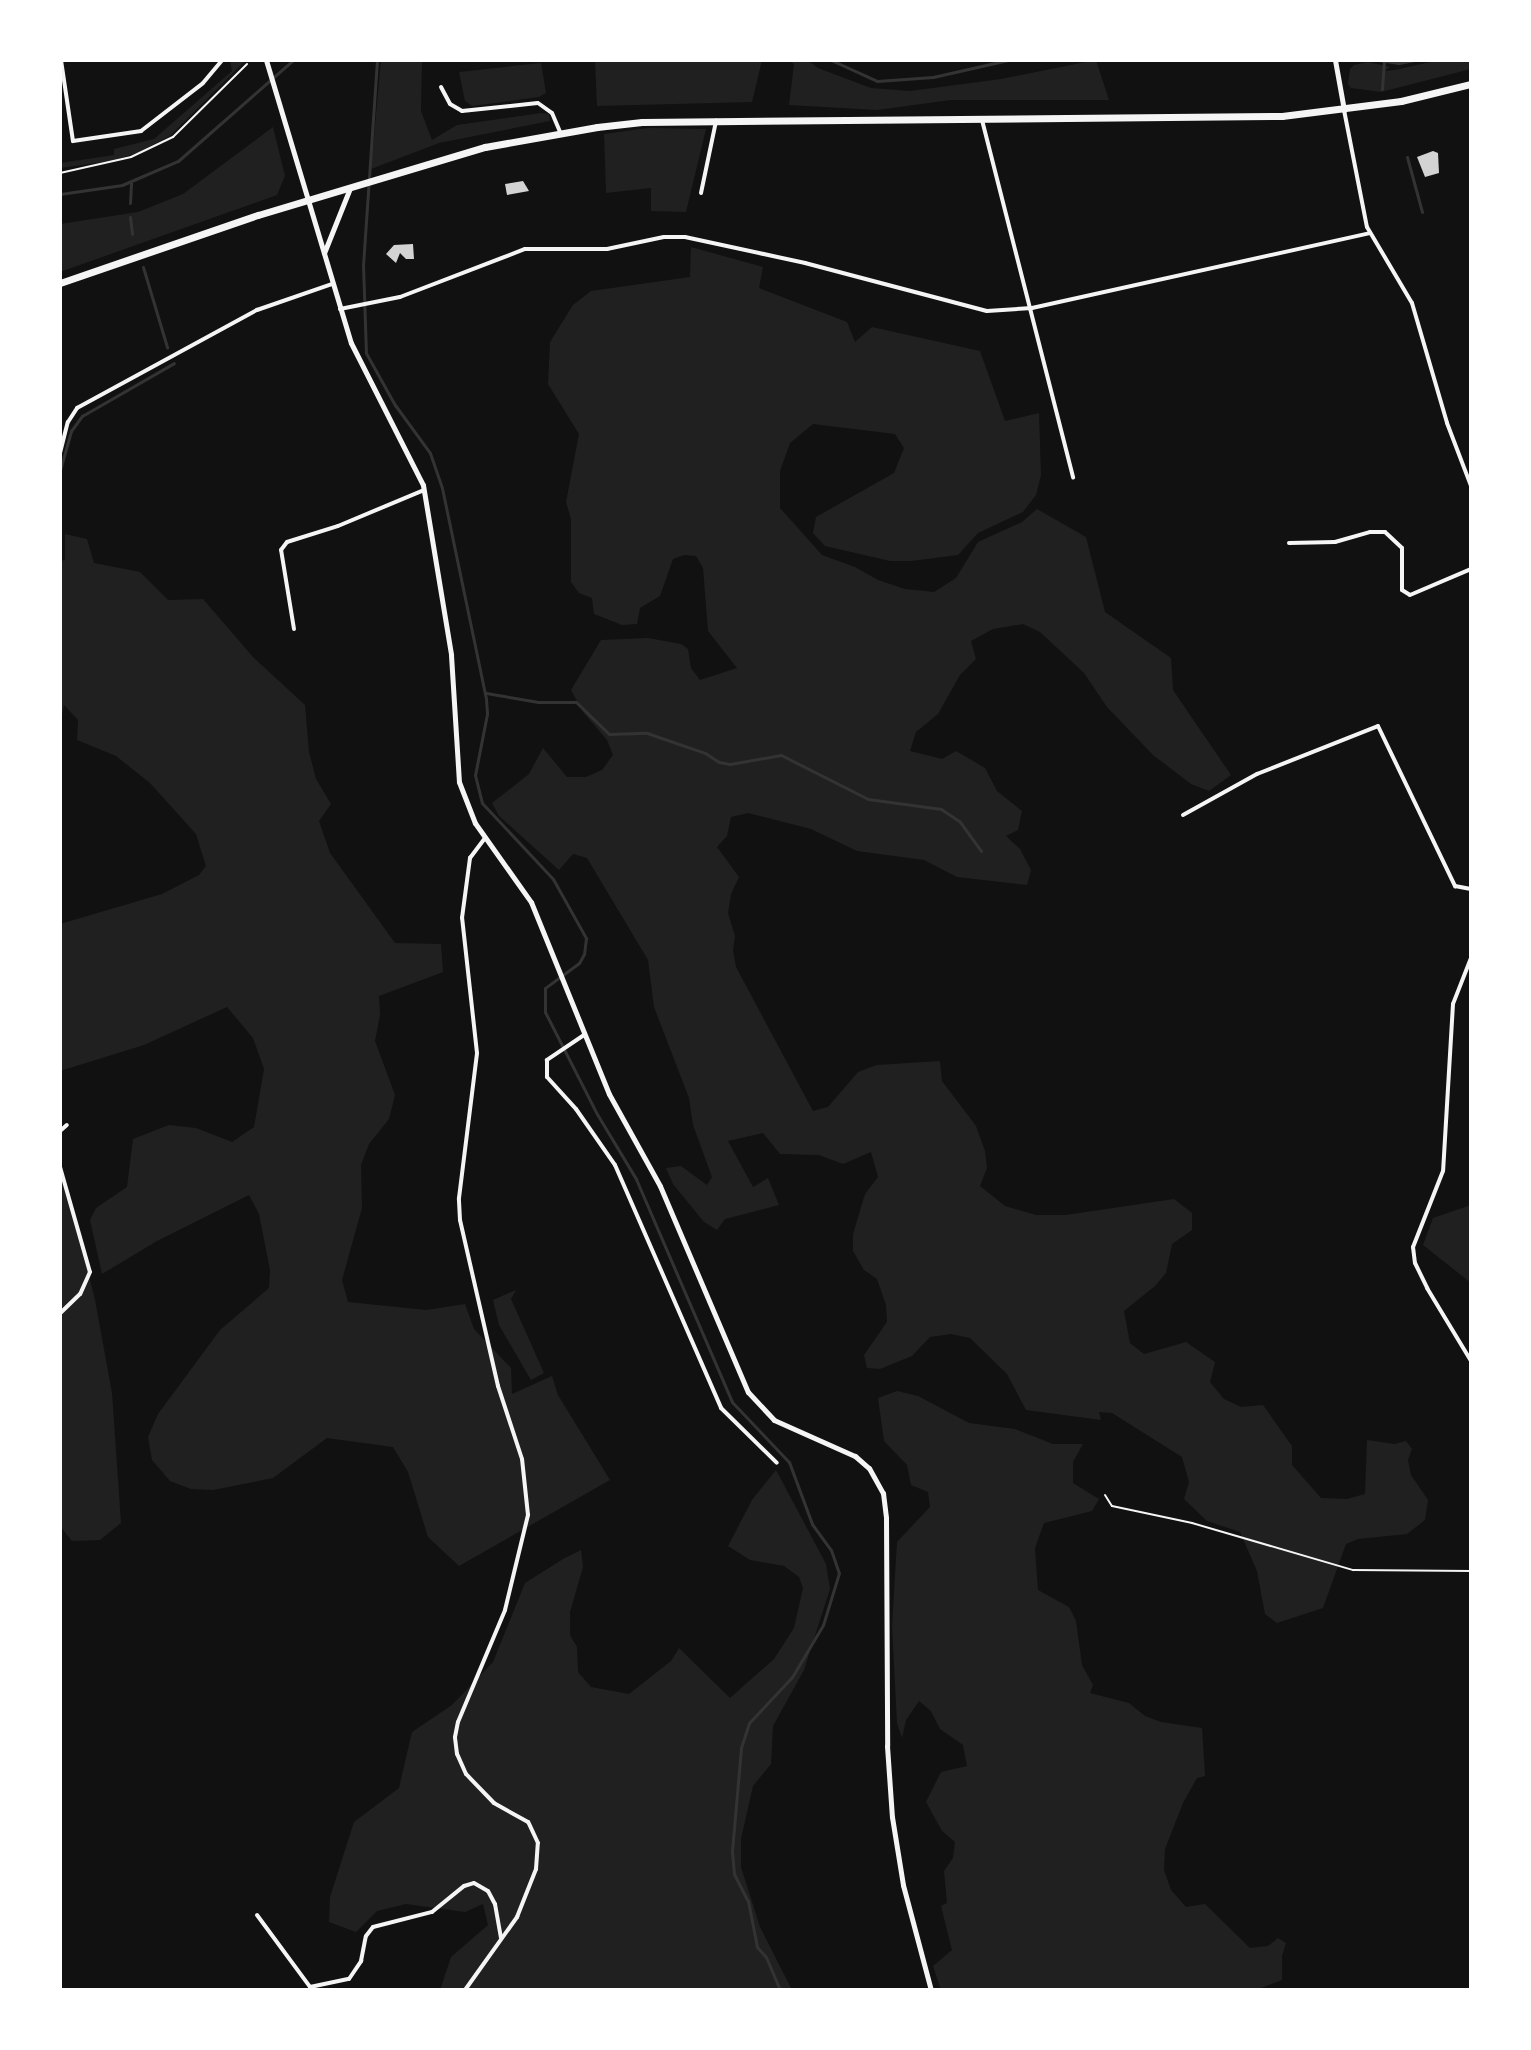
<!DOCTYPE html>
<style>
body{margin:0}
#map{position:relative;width:1531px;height:2050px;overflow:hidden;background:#111;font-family:Manrope,sans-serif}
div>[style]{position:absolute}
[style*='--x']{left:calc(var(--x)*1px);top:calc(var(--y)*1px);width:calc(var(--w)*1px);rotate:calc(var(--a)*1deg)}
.green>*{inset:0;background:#202020}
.stream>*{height:3px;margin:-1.5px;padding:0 1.5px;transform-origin:1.5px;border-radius:1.5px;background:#333}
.building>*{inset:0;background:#d3d3d3}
.path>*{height:2px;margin:-1px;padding:0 1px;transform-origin:1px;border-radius:1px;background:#f5f5f5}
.service>*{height:2px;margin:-1px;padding:0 1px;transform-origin:1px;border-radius:1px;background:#f5f5f5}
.minor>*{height:4px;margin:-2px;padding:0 2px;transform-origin:2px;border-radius:2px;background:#f5f5f5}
.tertiary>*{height:5px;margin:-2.5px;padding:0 2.5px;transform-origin:2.5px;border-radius:2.5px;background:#f5f5f5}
.primary>*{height:7px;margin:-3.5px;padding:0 3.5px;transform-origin:3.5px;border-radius:3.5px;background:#f5f5f5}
span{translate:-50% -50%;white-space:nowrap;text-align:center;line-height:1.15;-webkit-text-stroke:7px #fff;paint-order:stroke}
.frame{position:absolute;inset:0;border:62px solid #fff;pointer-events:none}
</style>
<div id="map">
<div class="green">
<i style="clip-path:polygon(230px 60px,246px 60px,170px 136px,137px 153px,111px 161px,60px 168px,60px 163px,114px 155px,114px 149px,154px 139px,232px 71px)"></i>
<i style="clip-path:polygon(381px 60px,422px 60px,421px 111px,432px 140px,457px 125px,541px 113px,549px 114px,550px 121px,439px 143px,371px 169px)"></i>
<i style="clip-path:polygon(595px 60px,762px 60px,752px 102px,597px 106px)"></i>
<i style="clip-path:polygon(788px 60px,807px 60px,818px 68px,871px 88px,910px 91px,1001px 79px,1096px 60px,1109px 100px,951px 100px,877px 110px,789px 105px,794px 64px)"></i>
<i style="clip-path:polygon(1439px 60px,1471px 60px,1471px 69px,1381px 92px,1351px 88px,1348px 84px,1350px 69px,1354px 65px,1368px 62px,1390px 67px,1384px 71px,1395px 70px)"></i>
<i style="clip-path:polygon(541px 63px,546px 93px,539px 97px,472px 106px,465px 101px,459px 72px)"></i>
<i style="clip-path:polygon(273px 127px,285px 176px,277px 195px,60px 272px,60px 224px,138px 212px,183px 194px)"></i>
<i style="clip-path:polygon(648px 128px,706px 129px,686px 212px,651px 211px,651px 188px,606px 193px,604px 134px)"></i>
<i style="clip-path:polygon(691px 247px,763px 267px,759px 288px,847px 322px,855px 342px,872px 327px,980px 351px,1005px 421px,1039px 413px,1041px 475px,1036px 495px,1023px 512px,978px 533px,958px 555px,911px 561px,890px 561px,825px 546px,813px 533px,816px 517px,894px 473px,904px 448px,895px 434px,813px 424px,790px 443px,780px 471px,780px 508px,822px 555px,855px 567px,878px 580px,905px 589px,934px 592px,956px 578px,978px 542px,1022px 522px,1037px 509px,1086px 537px,1105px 612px,1171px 658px,1173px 690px,1231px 775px,1209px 791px,1191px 784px,1153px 755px,1107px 707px,1084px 673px,1040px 632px,1023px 624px,993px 629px,971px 641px,976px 659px,960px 675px,938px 714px,916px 732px,910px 751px,942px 759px,956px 751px,985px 768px,997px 791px,1022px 811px,1018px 830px,1006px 836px,1020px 849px,1031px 870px,1027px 885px,957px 877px,924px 860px,857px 851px,811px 829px,748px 813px,731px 817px,727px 836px,717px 847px,739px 877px,731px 894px,728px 913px,735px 936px,733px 950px,736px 967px,813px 1111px,828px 1107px,858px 1072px,877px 1065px,940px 1061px,942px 1081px,976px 1126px,985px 1151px,987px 1168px,980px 1186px,1005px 1206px,1036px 1215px,1066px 1215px,1174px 1199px,1192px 1213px,1192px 1230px,1172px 1244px,1166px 1273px,1155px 1286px,1124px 1311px,1130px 1343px,1144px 1354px,1186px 1342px,1215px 1362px,1210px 1382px,1224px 1399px,1241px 1407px,1263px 1405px,1292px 1446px,1292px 1465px,1321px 1498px,1347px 1499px,1365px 1494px,1367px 1440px,1395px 1444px,1406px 1441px,1412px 1449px,1408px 1460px,1411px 1475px,1428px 1500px,1425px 1520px,1407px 1534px,1358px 1539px,1346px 1544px,1323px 1608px,1277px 1623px,1265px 1614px,1257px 1571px,1240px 1532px,1207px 1521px,1184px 1499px,1189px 1482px,1182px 1457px,1112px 1413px,1099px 1412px,1101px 1420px,1026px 1410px,1007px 1374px,970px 1338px,951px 1334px,930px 1337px,912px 1356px,880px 1369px,867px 1368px,864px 1355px,887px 1322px,886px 1305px,877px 1279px,864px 1270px,853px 1251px,853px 1234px,865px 1194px,878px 1177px,871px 1152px,843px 1164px,819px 1155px,780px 1154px,763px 1133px,728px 1141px,753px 1187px,768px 1178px,779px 1205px,725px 1219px,717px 1230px,704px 1222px,673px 1184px,666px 1168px,681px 1166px,707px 1185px,712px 1177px,693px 1125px,689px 1098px,654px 1007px,648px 960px,587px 858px,573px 854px,559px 870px,499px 816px,492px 803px,529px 774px,543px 748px,567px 777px,586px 777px,602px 770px,613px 755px,607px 740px,583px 712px,571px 690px,601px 640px,648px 638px,681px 644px,688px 649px,691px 668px,700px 680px,737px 668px,708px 631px,703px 568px,696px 556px,684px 555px,673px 559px,660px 596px,640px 608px,637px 624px,622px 625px,594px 614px,592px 598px,579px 593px,571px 582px,571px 519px,566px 502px,579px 434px,548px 384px,550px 342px,573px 305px,591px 291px,690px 277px)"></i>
<i style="clip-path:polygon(65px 534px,87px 539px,94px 563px,140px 572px,168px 600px,203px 599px,253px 657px,305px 705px,309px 752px,316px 779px,331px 804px,319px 821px,330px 853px,395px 943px,441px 944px,443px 972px,379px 996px,380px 1015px,375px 1041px,395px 1095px,389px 1119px,369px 1144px,361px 1165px,362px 1208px,342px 1280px,348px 1302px,426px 1310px,465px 1304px,474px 1329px,511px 1368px,512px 1394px,552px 1376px,558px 1395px,610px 1480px,459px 1566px,428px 1537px,408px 1472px,393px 1447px,327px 1438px,273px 1478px,213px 1490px,191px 1489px,170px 1481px,152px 1460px,148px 1437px,158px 1414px,220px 1330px,269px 1288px,270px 1270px,259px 1214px,249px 1195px,157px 1241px,102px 1274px,90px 1220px,96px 1208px,127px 1187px,133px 1139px,169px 1125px,196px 1128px,232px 1142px,254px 1127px,264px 1069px,253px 1038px,227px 1007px,144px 1045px,60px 1071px,60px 924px,162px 894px,199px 875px,206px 866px,196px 834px,150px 783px,116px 756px,77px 740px,78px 720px,64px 705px,60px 726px,60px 561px,65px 560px)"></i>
<i style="clip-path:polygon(60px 1176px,74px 1216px,95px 1300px,112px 1393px,121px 1523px,100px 1540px,72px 1541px,60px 1526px)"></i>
<i style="clip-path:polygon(1471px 1205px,1471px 1283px,1423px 1245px,1433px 1218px)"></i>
<i style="clip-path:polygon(516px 1290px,511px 1299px,544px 1373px,531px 1380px,499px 1325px,493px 1300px)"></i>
<i style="clip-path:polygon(897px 1391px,918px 1396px,969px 1423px,1015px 1429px,1053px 1444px,1083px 1444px,1073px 1462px,1073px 1483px,1099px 1499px,1092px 1511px,1044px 1523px,1035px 1548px,1038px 1590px,1069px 1607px,1076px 1621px,1082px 1665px,1093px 1685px,1090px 1693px,1129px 1703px,1145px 1716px,1161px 1722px,1202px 1728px,1205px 1776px,1197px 1778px,1183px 1803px,1165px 1849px,1164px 1870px,1171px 1890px,1186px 1907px,1205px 1904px,1250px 1948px,1268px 1946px,1278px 1938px,1286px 1943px,1282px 1956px,1282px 1980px,1256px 1990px,941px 1990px,933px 1966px,952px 1950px,941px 1906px,947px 1903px,944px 1871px,953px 1858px,955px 1842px,942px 1831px,926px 1802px,941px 1772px,967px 1766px,963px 1745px,940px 1729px,931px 1711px,919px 1701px,906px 1720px,902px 1738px,897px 1723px,892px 1626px,897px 1542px,930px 1507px,928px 1492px,911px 1485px,907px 1465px,884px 1441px,878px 1398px)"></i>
<i style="clip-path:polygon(776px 1470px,826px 1564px,830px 1589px,804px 1670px,773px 1726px,771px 1764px,753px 1786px,741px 1839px,741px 1867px,760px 1927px,792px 1990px,440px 1990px,451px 1957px,488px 1925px,483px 1904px,465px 1912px,406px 1904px,377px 1911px,356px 1932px,329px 1922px,330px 1897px,354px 1822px,399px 1788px,412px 1732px,452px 1705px,493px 1662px,525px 1583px,563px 1559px,581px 1550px,583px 1567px,570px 1612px,570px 1635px,577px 1647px,578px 1672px,591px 1687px,629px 1694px,671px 1661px,679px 1648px,730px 1698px,774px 1659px,794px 1628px,803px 1588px,799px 1577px,784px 1566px,750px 1560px,728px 1546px,752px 1500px)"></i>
</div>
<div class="stream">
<i style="--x:377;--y:60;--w:204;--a:93.9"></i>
<i style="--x:363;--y:264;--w:89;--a:88.1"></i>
<i style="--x:366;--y:353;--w:60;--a:60.9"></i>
<i style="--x:395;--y:405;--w:59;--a:53.9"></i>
<i style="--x:430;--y:453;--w:37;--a:71"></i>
<i style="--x:442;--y:488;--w:216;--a:78.2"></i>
<i style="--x:486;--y:699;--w:15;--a:86"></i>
<i style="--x:487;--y:714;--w:62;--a:101.1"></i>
<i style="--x:475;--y:775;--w:29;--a:76"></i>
<i style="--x:482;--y:803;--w:104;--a:46.9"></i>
<i style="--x:553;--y:879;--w:68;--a:60.8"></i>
<i style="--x:586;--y:938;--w:16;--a:97"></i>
<i style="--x:584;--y:954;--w:10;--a:119"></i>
<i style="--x:579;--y:963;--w:42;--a:143.7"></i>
<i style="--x:545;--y:988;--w:24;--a:90"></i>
<i style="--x:545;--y:1012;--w:114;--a:63"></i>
<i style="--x:597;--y:1114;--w:76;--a:59"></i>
<i style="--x:636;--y:1179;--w:243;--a:66.7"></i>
<i style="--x:732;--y:1402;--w:83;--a:46.5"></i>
<i style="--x:789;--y:1462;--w:66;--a:69.6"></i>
<i style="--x:812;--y:1524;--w:32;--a:54"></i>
<i style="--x:831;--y:1550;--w:24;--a:71"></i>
<i style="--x:839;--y:1573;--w:54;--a:107.1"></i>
<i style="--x:823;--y:1625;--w:61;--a:120.8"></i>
<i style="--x:792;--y:1677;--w:63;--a:133.1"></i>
<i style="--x:749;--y:1723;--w:26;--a:108"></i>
<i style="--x:741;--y:1748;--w:103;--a:95"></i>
<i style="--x:732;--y:1851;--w:23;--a:85"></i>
<i style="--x:734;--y:1874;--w:30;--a:63"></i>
<i style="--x:748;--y:1901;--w:47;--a:78.9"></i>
<i style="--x:757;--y:1947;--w:13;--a:48"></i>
<i style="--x:766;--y:1957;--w:36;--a:67"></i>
<i style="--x:831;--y:60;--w:51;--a:24.5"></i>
<i style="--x:877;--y:81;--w:56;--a:-4.1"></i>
<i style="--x:933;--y:77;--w:77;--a:-12.8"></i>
<i style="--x:1379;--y:60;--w:20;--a:9"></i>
<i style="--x:1399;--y:63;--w:15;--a:-11"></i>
<i style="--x:1382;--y:89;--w:28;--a:-86"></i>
<i style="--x:1407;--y:157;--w:57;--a:74.7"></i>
<i style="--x:60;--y:194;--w:63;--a:-8.3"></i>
<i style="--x:122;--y:185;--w:61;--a:-23.2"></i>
<i style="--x:178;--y:161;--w:153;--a:-41.3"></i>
<i style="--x:130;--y:203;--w:20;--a:-87"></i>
<i style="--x:130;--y:217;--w:17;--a:83"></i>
<i style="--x:143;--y:267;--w:84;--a:73.3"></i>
<i style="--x:60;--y:470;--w:41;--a:-74.2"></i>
<i style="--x:71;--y:431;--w:19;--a:-54"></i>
<i style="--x:82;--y:416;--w:106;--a:-29.9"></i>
<i style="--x:486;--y:693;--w:53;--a:9.8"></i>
<i style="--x:538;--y:702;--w:38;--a:0"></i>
<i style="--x:576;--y:702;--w:46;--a:44.1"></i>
<i style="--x:609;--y:734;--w:38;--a:-2"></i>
<i style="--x:647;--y:733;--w:61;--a:19"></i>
<i style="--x:705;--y:753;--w:17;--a:33"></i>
<i style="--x:719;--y:762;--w:11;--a:10"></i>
<i style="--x:730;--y:764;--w:52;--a:-10"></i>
<i style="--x:781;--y:755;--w:97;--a:26.8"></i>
<i style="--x:868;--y:799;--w:74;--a:7.8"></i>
<i style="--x:941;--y:809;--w:23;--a:34"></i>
<i style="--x:960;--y:822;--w:36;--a:54"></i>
</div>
<div class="building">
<i style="clip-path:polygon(1433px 151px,1438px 153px,1439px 173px,1425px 177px,1417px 157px)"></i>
<i style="clip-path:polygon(523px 181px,529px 191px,507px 195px,505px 184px)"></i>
<i style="clip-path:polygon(413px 244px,414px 259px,406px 259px,400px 253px,396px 263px,386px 254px,394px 245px)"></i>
</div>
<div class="path">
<i style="--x:60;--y:173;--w:73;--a:-12.7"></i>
<i style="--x:131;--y:157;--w:47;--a:-25.5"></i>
<i style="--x:173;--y:137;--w:104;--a:-44.6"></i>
</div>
<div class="service">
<i style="--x:1105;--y:1495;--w:13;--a:58"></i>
<i style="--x:1112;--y:1506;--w:82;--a:12"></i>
<i style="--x:1192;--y:1523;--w:168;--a:16.3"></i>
<i style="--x:1353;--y:1570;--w:118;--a:0.5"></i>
</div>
<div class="minor">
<i style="--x:61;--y:60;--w:82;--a:81.6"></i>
<i style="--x:73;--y:141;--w:69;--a:-8.4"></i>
<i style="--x:141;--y:131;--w:78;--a:-37.7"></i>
<i style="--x:203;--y:83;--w:30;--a:-50"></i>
<i style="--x:441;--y:87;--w:19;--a:62"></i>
<i style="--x:450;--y:104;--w:14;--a:30"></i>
<i style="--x:462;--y:111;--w:76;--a:-6"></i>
<i style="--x:538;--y:103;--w:17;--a:36"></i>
<i style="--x:552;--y:113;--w:21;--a:67"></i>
<i style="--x:1344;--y:110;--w:119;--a:78.9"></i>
<i style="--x:1367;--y:227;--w:88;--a:59.4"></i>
<i style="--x:1412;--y:303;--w:125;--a:73.7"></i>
<i style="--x:1447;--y:423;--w:67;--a:69.1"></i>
<i style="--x:982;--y:120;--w:369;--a:75.7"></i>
<i style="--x:701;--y:193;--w:74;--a:-78.2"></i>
<i style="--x:340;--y:309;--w:61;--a:-11.3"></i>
<i style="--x:400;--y:297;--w:134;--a:-21"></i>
<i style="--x:525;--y:249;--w:82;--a:0"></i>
<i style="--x:607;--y:249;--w:58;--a:-11.9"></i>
<i style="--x:664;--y:237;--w:21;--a:0"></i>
<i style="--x:685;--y:237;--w:123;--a:12.2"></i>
<i style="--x:805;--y:263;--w:188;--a:14.8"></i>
<i style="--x:987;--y:311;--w:45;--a:-3.8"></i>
<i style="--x:1032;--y:308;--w:346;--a:-12.5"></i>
<i style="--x:60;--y:453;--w:32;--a:-76"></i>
<i style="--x:68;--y:422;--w:17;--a:-57"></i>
<i style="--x:77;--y:408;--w:205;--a:-28.6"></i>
<i style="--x:257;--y:310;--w:79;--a:-19.1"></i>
<i style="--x:1289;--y:543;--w:46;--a:-1.2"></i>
<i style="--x:1335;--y:542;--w:36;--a:-16"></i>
<i style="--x:1370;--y:532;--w:15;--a:0"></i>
<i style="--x:1385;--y:532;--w:23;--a:43"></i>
<i style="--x:1402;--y:548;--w:42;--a:90"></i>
<i style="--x:1402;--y:590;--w:9;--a:32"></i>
<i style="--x:1410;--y:595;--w:66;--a:-23.1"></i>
<i style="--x:294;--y:629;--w:80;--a:-99.3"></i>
<i style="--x:281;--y:550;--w:10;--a:-53"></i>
<i style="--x:287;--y:542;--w:53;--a:-17.4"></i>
<i style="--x:338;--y:526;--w:93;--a:-22.7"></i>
<i style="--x:1183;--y:815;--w:85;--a:-29"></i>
<i style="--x:1257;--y:774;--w:130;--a:-21.6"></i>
<i style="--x:1378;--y:726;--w:178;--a:64.3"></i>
<i style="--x:1455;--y:886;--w:16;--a:11"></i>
<i style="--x:1471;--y:958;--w:49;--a:111.4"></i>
<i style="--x:1453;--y:1004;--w:167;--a:93.4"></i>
<i style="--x:1443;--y:1171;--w:82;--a:111.5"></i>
<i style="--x:1413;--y:1247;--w:16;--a:83"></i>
<i style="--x:1415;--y:1263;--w:28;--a:64"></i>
<i style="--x:1427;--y:1288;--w:85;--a:58.9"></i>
<i style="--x:584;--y:1035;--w:45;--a:146"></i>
<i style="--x:547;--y:1060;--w:17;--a:90"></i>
<i style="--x:547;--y:1077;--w:43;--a:47.8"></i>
<i style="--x:576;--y:1109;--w:68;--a:55.1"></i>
<i style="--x:615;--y:1165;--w:265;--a:66.4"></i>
<i style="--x:721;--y:1408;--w:78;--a:44.5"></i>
<i style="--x:60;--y:1131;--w:9;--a:-41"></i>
<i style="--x:60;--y:1167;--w:109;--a:74.1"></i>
<i style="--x:90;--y:1272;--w:24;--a:114"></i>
<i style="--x:80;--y:1294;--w:28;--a:136"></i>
<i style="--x:257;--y:1915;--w:89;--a:53.6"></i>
<i style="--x:310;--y:1987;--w:40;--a:-12"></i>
<i style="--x:349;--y:1979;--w:22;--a:-56"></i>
<i style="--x:361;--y:1961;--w:25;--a:-79"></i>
<i style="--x:366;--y:1936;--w:11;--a:-52"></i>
<i style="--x:373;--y:1927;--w:61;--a:-14.3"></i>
<i style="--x:432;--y:1912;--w:41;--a:-39.1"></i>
<i style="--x:464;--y:1886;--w:10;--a:-17"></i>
<i style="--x:474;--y:1883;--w:16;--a:30"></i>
<i style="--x:488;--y:1891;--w:15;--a:62"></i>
<i style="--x:495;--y:1904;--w:34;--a:80"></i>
<i style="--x:465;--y:1990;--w:90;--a:-54.5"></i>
<i style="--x:517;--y:1917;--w:52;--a:-68.4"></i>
<i style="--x:536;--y:1869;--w:26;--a:-86"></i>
<i style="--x:538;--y:1843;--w:23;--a:-115"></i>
<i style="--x:528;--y:1822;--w:39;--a:-151"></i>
<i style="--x:494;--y:1803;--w:40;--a:-134"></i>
<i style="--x:466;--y:1774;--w:22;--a:-114"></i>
<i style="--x:457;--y:1754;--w:17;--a:-97"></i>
<i style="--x:455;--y:1737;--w:15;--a:-79"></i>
<i style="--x:458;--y:1722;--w:121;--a:-67.2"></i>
<i style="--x:505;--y:1610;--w:98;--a:-76.4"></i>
<i style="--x:528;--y:1515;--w:56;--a:-96.1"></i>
<i style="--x:522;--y:1459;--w:77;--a:-108.2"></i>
<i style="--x:498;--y:1386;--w:170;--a:-102.9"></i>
<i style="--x:460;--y:1220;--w:22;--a:-93"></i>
<i style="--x:459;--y:1198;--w:146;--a:-82.9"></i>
<i style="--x:477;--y:1053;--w:136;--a:-96.3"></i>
<i style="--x:462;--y:918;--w:61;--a:-82.4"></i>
<i style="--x:470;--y:858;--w:25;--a:-53"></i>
</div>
<div class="tertiary">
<i style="--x:266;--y:60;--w:295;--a:73.3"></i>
<i style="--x:351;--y:343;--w:159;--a:63.1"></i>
<i style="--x:423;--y:485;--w:172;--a:80.6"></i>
<i style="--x:451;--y:655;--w:127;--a:86.4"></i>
<i style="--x:459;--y:782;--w:44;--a:68.7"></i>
<i style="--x:475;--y:823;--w:97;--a:54.7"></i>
<i style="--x:531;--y:902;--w:207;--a:67.9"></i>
<i style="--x:609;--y:1094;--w:105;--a:61"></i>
<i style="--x:660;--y:1186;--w:224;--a:66.9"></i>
<i style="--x:748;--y:1392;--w:38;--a:47"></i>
<i style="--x:774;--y:1420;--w:89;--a:24"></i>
<i style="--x:855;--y:1456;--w:18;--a:41"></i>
<i style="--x:869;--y:1468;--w:29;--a:61"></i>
<i style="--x:883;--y:1493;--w:25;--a:83"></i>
<i style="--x:886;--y:1518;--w:228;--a:89.7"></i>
<i style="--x:887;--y:1746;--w:71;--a:86"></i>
<i style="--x:892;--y:1817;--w:69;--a:80.8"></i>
<i style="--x:903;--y:1885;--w:109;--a:75.1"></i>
<i style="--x:1335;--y:60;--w:51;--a:79.8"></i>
<i style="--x:324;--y:253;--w:70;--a:-68.2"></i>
</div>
<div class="primary">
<i style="--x:60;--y:283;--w:209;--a:-19"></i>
<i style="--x:258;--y:215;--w:237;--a:-16.7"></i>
<i style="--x:485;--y:147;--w:114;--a:-10.1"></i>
<i style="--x:597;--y:127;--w:45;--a:-6.3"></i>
<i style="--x:642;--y:122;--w:640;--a:-0.54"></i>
<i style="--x:1282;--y:116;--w:120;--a:-7.2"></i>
<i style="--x:1401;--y:101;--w:72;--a:-13.7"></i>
</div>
<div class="frame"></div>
</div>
